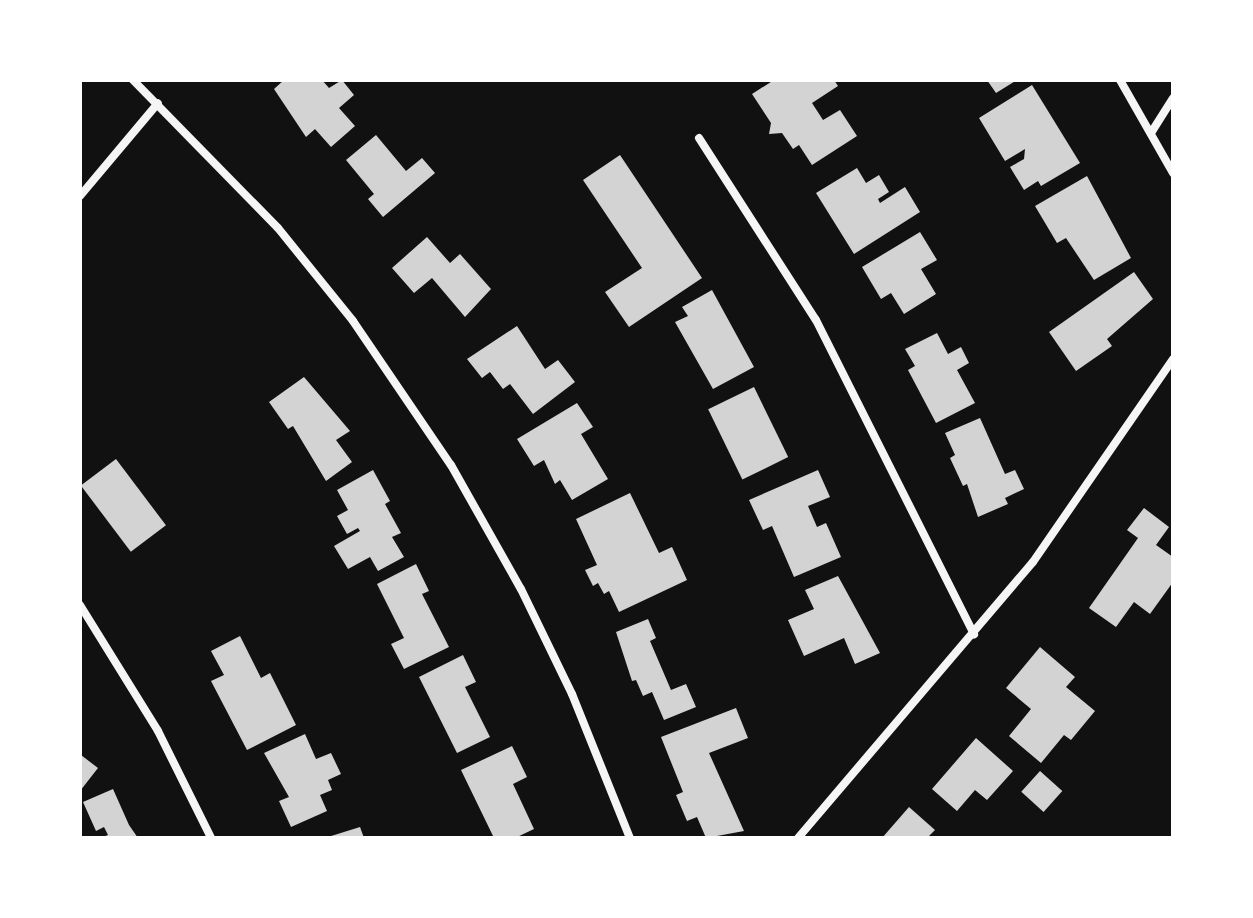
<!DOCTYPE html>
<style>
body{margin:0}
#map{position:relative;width:1253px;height:918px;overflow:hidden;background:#111;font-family:"Libre Baskerville",serif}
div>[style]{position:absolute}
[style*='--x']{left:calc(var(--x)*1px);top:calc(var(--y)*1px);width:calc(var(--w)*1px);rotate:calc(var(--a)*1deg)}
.building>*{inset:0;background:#d3d3d3;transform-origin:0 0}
.minor>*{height:8px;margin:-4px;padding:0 4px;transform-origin:4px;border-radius:4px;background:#f5f5f5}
span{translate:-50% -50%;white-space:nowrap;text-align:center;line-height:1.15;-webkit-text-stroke:8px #fff;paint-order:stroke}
.frame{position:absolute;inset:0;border:82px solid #fff;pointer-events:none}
</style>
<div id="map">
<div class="building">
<i style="clip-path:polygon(284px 80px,322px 80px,329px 88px,342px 80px,354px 95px,339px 108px,355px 126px,331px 147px,315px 129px,306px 137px,274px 89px)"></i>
<i style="clip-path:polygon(774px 80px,834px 80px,838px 86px,812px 103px,823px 120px,840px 110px,857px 136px,812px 165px,799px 145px,793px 149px,782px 133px,769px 134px,771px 123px,752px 94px)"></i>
<i style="clip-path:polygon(987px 80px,1017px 80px,996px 93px)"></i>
<i style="clip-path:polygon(1032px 85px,1080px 163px,1041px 186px,1038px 181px,1024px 190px,1010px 167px,1024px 159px,1025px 149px,1005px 161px,979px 118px)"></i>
<i style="clip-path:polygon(376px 135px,406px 171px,422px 158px,435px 173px,383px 217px,368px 199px,374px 194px,346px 160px)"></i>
<i style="clip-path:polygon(620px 155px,702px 278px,629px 327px,605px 292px,642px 268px,583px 180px)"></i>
<i style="clip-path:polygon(857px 168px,866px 183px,879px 175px,889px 192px,878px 199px,880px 203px,905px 187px,920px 212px,854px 254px,816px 193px)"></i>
<i style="clip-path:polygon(1087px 176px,1131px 258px,1094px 280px,1066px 238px,1057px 243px,1035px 206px)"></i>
<i style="clip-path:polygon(920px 232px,937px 260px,921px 269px,936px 294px,904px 314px,891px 293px,881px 299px,862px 267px)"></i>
<i style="clip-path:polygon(427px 237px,450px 263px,460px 254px,491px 289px,465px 317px,432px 278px,414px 293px,392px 268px)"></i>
<i style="clip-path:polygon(1134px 272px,1153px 299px,1107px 339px,1112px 346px,1076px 371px,1049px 332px)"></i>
<i style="clip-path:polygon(712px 290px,754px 367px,713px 389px,675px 322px,688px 316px,682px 307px)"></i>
<i style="clip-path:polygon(517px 326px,545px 369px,558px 360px,575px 382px,533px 414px,510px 384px,503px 389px,490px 372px,482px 378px,467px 359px)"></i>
<i style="clip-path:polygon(937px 333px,948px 354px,961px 347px,969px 363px,957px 370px,975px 403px,936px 423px,908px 370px,915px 366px,905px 349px)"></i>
<i style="clip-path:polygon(304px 377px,350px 431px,336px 440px,352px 462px,326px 481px,293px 426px,288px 429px,269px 402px)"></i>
<i style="left:754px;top:387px;width:78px;height:51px;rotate:64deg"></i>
<i style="clip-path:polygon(577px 403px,593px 427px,581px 434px,608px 479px,572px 500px,560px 480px,555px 484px,544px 460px,534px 466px,517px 439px)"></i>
<i style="clip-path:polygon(980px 418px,1005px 474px,1015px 470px,1024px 489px,1005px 498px,1008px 504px,978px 517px,967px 484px,963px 486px,950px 458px,955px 455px,945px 433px)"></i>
<i style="left:116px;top:459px;width:83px;height:44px;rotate:53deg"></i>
<i style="clip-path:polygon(373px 470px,390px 501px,385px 504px,401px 533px,392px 537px,404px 557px,378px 571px,370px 557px,348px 569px,334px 546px,360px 531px,358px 528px,347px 534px,337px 516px,348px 510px,337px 490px)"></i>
<i style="clip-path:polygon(818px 470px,830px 497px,808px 506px,817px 527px,826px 523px,841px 557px,794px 577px,772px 526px,763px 530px,749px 500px)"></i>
<i style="clip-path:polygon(630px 493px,659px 553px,672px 547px,687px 580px,619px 612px,609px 591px,604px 594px,598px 583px,593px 586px,585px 570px,597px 565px,576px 519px)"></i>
<i style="clip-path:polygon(1144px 508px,1169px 527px,1156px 545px,1173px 557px,1173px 582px,1150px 614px,1134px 602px,1116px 627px,1089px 608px,1138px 538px,1127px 530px)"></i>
<i style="clip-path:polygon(416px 564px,429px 591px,422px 594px,449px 647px,404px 669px,391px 644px,404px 638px,377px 584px)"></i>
<i style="clip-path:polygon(838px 576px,880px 653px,855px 664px,844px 638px,804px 656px,788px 620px,814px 609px,805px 590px)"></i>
<i style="clip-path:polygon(648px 619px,656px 638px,650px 641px,671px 690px,686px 684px,696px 707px,664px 720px,652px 692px,643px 696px,636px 680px,632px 681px,616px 632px)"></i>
<i style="clip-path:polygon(240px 636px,261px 678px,270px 673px,296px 725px,247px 750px,211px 681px,224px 675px,211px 651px)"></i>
<i style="clip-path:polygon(1040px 647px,1075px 677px,1066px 687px,1095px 711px,1071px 740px,1064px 735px,1041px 763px,1009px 736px,1031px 709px,1006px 688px)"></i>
<i style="clip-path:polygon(463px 655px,476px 682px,465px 687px,490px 737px,457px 753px,419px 677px)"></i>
<i style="clip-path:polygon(736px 708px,748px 738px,709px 753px,744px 831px,706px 838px,697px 817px,687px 821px,676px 795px,683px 792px,661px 737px)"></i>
<i style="clip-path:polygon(305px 734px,316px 759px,331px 753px,341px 774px,328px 780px,332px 790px,320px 795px,327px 811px,291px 827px,279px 801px,289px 797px,264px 753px)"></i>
<i style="clip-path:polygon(976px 738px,1013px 771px,987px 800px,975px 790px,957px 811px,932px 789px)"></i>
<i style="clip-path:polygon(512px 746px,527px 777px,513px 784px,534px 829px,515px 838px,494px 838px,461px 770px)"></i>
<i style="clip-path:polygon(81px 755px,98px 768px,80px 791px,80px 757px)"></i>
<i style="left:1040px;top:771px;width:30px;height:28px;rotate:42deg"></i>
<i style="clip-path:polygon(113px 789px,129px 825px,138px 838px,100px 838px,108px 835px,104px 827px,96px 831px,83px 802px)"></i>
<i style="clip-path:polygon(909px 807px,935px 830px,927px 838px,882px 838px)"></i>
<i style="clip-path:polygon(360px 827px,364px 838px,328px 838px,328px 837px)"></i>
</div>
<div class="minor">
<i style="--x:133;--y:80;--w:207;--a:45.6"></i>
<i style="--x:278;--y:228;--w:119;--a:51.1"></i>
<i style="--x:353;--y:321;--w:174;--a:55.8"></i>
<i style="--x:451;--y:465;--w:142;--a:60.6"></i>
<i style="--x:521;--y:589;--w:117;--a:64.1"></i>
<i style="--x:572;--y:694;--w:155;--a:68.1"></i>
<i style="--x:1120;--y:80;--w:107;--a:60.3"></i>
<i style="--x:1151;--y:133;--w:41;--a:-57.8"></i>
<i style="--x:699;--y:138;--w:216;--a:57.3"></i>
<i style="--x:816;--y:320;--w:352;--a:63.3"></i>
<i style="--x:80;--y:196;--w:121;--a:-50"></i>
<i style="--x:80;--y:605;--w:148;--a:58.2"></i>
<i style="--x:158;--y:731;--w:119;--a:63.6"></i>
<i style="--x:798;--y:838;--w:362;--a:-49.6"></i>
<i style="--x:1033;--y:562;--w:247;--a:-55.4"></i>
</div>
<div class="frame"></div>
</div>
